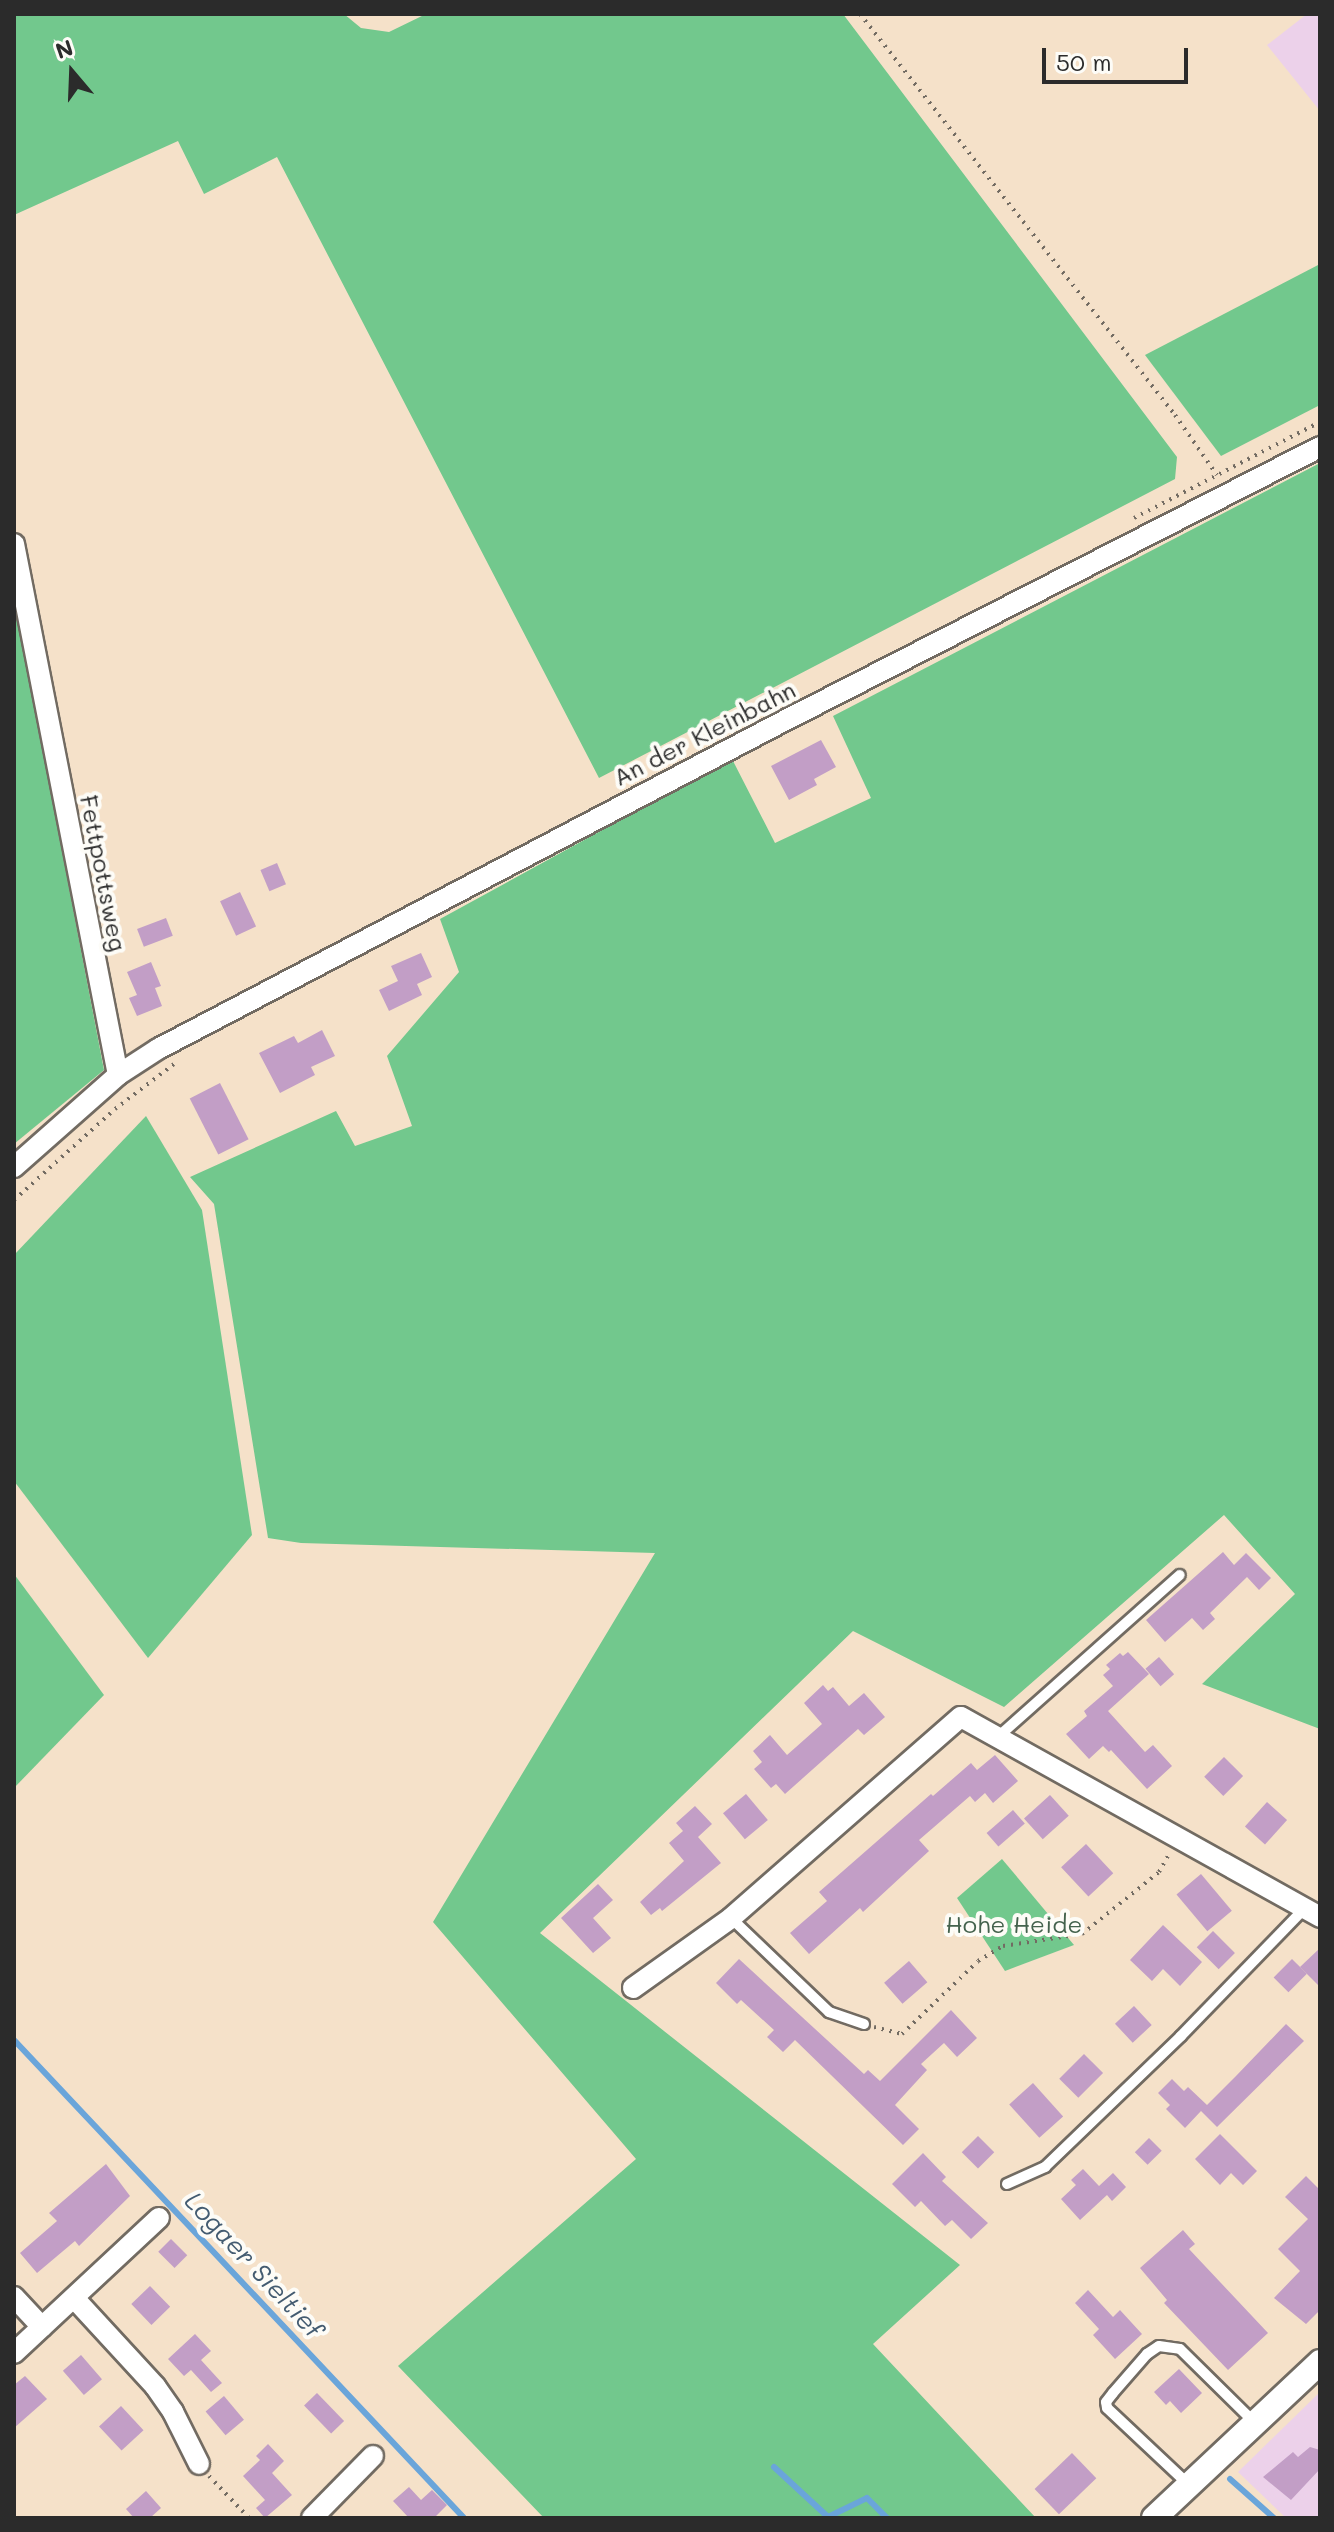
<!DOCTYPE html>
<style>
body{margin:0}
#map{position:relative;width:1334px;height:2532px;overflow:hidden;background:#f5e1c9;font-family:Mali,sans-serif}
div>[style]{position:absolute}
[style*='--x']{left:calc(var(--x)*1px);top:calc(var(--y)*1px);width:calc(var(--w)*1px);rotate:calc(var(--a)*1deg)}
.built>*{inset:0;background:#ecd1ea}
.green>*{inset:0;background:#72c88d}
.stream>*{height:6px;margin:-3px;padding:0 3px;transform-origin:3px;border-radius:3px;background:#6aa5da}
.building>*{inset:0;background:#c29ec6;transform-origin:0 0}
.path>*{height:4px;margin-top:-2px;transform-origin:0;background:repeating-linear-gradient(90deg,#726b62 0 2px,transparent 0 8px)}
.roads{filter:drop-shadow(2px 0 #726b62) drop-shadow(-2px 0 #726b62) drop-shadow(0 2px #726b62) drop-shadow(0 -2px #726b62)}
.service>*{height:10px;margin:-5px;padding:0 5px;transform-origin:5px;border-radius:5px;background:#fff}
.minor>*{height:20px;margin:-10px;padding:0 10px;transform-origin:10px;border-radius:10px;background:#fff}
.tertiary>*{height:24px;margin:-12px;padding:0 12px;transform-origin:12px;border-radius:12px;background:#fff}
span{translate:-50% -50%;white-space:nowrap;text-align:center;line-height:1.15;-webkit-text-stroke:8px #fdfcf7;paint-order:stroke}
.street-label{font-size:24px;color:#2b2b2b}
.park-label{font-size:24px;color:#44624d}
.water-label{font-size:26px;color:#445c71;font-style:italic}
.frame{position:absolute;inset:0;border:16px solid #2b2b2b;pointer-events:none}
.north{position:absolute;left:32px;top:32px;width:80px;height:80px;-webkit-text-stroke:6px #fdfcf7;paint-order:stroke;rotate:341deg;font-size:22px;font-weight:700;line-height:32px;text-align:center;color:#2b2b2b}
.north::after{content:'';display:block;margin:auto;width:28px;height:36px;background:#2b2b2b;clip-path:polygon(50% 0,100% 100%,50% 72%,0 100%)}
.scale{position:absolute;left:1042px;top:48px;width:146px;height:36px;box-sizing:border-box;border:4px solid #2b2b2b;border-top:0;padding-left:10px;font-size:24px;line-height:28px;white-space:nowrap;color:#2b2b2b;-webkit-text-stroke:6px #fdfcf7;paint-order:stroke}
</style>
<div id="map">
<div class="built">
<i style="clip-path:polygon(1307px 14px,1320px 14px,1320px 111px,1267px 45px)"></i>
<i style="clip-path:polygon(1320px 2392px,1320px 2518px,1286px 2518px,1238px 2472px)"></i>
</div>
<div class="green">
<i style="clip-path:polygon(14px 14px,344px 14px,361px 28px,389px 32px,426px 14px,843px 14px,1177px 457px,1175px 479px,599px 778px,277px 157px,204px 194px,178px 141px,14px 215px)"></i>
<i style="clip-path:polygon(1320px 264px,1320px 405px,1221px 456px,1145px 355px)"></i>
<i style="clip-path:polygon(1320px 463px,1320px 1729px,1202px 1684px,1295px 1594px,1224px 1515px,1004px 1707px,853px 1631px,540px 1933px,960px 2265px,873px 2344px,1036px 2518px,544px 2518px,398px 2366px,636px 2159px,433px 1922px,655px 1553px,301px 1543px,268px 1538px,214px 1204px,190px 1177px,336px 1111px,355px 1146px,412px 1126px,387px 1056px,459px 972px,440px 919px,732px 759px,775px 843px,871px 798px,833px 716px)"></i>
<i style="clip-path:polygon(14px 601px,104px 1070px,14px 1144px)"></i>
<i style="clip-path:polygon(146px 1116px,202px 1210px,252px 1535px,148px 1658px,14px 1481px,14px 1255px)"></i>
<i style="clip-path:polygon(14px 1574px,104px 1695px,14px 1788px)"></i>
<i style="clip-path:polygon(1002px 1859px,1074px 1945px,1005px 1971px,957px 1898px)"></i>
</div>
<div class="stream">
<i style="--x:14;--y:2040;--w:656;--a:46.73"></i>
<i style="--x:774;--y:2467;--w:74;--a:42.8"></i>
<i style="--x:828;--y:2517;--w:43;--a:-26"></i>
<i style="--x:867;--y:2498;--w:28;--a:45"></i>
<i style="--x:1230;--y:2479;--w:59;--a:41.6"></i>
</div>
<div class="building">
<i style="clip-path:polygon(821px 740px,836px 767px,814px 779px,817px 785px,789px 800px,771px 766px)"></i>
<i style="left:277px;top:863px;width:23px;height:18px;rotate:67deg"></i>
<i style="left:240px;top:892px;width:38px;height:22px;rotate:65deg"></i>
<i style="left:166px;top:918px;width:19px;height:31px;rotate:69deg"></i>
<i style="clip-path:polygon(421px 953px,432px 977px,417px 984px,422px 995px,389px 1011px,379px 990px,398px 981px,391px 966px)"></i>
<i style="clip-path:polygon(151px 962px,161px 986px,155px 988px,162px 1006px,137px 1016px,129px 998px,137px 995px,127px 972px)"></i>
<i style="clip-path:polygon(322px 1030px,335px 1056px,311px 1067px,315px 1075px,280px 1093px,259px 1053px,294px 1036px,298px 1043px)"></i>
<i style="left:220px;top:1083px;width:63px;height:34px;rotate:63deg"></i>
<i style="clip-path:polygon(1223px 1552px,1234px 1565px,1246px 1553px,1271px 1578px,1259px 1590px,1247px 1577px,1210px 1613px,1215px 1619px,1203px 1630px,1192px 1618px,1165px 1642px,1146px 1620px)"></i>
<i style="clip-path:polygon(1128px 1652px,1149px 1674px,1108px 1711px,1145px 1752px,1153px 1745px,1172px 1766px,1147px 1789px,1111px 1750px,1109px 1752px,1103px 1746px,1089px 1759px,1066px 1734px,1087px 1716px,1084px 1711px,1113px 1686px,1103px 1675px,1110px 1669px,1106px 1665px,1120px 1653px,1123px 1656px)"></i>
<i style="left:1159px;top:1657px;width:23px;height:18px;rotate:49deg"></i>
<i style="clip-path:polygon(823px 1685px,828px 1691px,833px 1687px,849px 1706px,864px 1693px,885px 1717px,864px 1735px,858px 1729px,785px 1794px,776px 1784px,771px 1788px,754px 1769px,762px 1762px,753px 1751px,770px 1735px,787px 1755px,822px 1724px,804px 1703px)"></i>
<i style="clip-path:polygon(995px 1755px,1018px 1781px,993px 1803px,985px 1793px,975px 1802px,970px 1796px,919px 1840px,929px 1851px,863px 1912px,860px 1908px,809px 1954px,790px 1933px,827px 1901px,819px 1892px,931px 1794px,933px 1796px,971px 1763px,977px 1770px)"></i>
<i style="left:1224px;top:1757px;width:27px;height:28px;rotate:45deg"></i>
<i style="left:746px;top:1794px;width:34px;height:30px;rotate:50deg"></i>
<i style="left:1050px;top:1795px;width:28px;height:35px;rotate:48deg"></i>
<i style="left:1267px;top:1802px;width:27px;height:33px;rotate:42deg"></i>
<i style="clip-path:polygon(695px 1806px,712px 1824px,698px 1837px,721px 1863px,662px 1911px,660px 1908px,651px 1915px,640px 1902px,684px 1861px,669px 1843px,683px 1831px,676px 1823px)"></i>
<i style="left:1013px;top:1810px;width:18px;height:35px;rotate:49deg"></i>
<i style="left:1086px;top:1844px;width:40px;height:34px;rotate:47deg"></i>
<i style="left:1201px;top:1874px;width:48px;height:32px;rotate:50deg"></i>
<i style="clip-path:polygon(598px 1884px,613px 1900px,593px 1918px,611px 1938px,593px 1953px,561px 1918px)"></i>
<i style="clip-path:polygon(1163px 1925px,1202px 1962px,1180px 1986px,1163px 1969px,1152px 1981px,1130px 1960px)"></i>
<i style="left:1213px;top:1931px;width:31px;height:23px;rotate:45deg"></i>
<i style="clip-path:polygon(1320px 1948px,1320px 1987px,1300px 1967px)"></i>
<i style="clip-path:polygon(739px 1959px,864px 2074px,868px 2070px,880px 2081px,951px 2010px,977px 2038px,957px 2057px,944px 2043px,921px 2064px,927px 2070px,895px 2105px,919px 2129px,903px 2145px,795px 2040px,783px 2052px,767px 2037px,774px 2030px,741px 2000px,737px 2004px,716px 1983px)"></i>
<i style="left:1292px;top:1959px;width:21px;height:26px;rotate:45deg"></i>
<i style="left:909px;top:1961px;width:28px;height:33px;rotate:49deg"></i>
<i style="left:1134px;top:2006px;width:26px;height:26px;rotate:47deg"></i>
<i style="clip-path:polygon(1286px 2024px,1304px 2041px,1217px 2127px,1201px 2111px,1185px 2128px,1166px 2109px,1170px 2105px,1158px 2093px,1172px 2079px,1184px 2091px,1188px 2087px,1207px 2105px,1203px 2109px,1236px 2076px)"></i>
<i style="left:1084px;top:2054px;width:27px;height:35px;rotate:45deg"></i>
<i style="left:1033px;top:2083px;width:45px;height:32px;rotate:48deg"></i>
<i style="clip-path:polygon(1220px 2134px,1257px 2171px,1243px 2185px,1231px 2173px,1220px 2185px,1195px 2159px)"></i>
<i style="left:978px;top:2136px;width:23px;height:23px;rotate:45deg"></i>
<i style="left:1149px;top:2138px;width:18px;height:20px;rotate:45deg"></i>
<i style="clip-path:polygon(923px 2153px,946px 2177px,942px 2181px,988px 2223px,971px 2239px,952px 2220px,945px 2226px,921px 2201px,915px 2207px,892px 2184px)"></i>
<i style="clip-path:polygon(106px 2164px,130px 2196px,79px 2246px,75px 2241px,37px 2273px,20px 2253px,57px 2221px,49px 2213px)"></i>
<i style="clip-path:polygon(1083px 2169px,1099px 2186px,1113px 2173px,1126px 2187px,1112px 2201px,1107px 2195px,1080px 2220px,1061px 2199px,1076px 2185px,1071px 2180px)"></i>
<i style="clip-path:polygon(1306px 2176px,1320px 2190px,1320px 2310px,1306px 2324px,1274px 2298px,1300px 2271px,1278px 2249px,1308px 2219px,1285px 2197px)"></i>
<i style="clip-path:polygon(1183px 2230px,1195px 2244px,1189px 2249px,1268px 2333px,1228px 2370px,1164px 2303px,1167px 2300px,1140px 2268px)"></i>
<i style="left:171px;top:2239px;width:23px;height:18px;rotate:45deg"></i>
<i style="left:150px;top:2286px;width:29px;height:26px;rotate:46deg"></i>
<i style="clip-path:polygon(1088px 2290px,1113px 2317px,1120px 2310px,1142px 2334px,1115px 2359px,1093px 2335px,1099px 2329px,1075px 2303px)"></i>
<i style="clip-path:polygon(195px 2334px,211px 2351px,201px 2360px,222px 2383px,211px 2392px,191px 2370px,184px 2376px,168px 2359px)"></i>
<i style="left:81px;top:2355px;width:32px;height:24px;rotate:49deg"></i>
<i style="clip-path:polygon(1179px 2369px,1202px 2393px,1181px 2413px,1170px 2401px,1166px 2405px,1154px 2392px)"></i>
<i style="clip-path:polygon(25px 2376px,47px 2399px,14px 2428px,14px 2385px)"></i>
<i style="left:317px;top:2393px;width:39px;height:18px;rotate:46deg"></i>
<i style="left:224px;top:2396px;width:31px;height:24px;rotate:50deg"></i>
<i style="left:121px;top:2406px;width:33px;height:30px;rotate:47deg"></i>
<i style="clip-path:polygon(268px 2444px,284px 2461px,272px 2473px,292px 2495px,265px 2518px,256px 2508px,265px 2500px,243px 2476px,260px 2460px,256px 2456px)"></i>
<i style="clip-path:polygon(1310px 2447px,1320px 2450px,1320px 2469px,1291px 2500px,1263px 2477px,1293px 2452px,1298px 2457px)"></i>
<i style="left:1072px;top:2453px;width:35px;height:52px;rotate:46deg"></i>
<i style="clip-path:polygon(409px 2487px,421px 2500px,432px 2490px,447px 2505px,434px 2518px,409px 2518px,393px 2501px)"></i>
<i style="clip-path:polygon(146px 2491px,161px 2508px,150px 2518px,134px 2518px,126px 2509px)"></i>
</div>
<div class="path">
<i style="--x:860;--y:14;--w:510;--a:51.85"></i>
<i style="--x:1175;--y:415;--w:73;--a:55"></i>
<i style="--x:1134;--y:518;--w:209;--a:-27.3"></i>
<i style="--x:14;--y:1200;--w:136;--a:-42"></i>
<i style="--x:115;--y:1109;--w:74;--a:-37.3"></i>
<i style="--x:874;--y:2027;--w:29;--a:14"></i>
<i style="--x:902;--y:2034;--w:105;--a:-43.8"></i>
<i style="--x:978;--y:1961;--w:29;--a:-31"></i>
<i style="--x:1003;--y:1946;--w:80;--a:-8.6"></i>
<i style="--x:1082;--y:1934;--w:99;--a:-38.8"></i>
<i style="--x:1159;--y:1872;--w:21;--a:-61"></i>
<i style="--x:209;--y:2476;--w:58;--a:46.4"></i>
</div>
<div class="roads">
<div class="service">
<i style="--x:999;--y:1736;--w:242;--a:-41.7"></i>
<i style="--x:731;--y:1918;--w:136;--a:43.8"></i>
<i style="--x:829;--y:2012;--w:37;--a:19"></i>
<i style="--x:1007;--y:2184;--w:42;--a:-24.1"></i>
<i style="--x:1045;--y:2167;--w:189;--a:-43.9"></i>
<i style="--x:1181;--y:2036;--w:177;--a:-45.9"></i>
<i style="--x:1188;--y:2484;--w:111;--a:-136.8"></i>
<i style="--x:1107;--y:2408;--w:6;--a:-99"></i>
<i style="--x:1106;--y:2402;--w:11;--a:-52"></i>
<i style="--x:1113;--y:2393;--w:52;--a:-48.9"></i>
<i style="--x:1147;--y:2354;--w:14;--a:-34"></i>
<i style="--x:1159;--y:2346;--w:21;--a:8"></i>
<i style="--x:1180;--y:2349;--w:104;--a:44.6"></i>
</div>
<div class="minor">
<i style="--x:14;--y:544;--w:541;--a:78.92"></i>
<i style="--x:14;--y:1167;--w:139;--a:-41.5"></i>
<i style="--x:118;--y:1075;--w:48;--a:-33"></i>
<i style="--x:158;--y:1049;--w:700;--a:-27.66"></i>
<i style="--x:778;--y:724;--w:609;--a:-27.07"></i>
<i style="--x:633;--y:1988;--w:120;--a:-35.5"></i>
<i style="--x:731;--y:1918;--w:305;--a:-41.2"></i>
<i style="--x:961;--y:1717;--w:411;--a:29.1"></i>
<i style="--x:14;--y:2297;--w:41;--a:47"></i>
<i style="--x:74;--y:2298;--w:120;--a:47.4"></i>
<i style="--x:155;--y:2386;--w:32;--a:55"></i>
<i style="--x:173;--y:2412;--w:58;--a:63.4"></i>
<i style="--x:14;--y:2353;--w:198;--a:-43"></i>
<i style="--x:312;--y:2518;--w:87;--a:-45.5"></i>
</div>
<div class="tertiary">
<i style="--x:1154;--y:2518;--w:228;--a:-43.2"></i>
</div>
</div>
<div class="street-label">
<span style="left:704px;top:733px;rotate:-27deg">An der Kleinbahn</span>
<span style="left:104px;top:873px;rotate:79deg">Fettpottsweg</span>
</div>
<div class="park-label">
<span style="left:1014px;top:1924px">Hohe Heide</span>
</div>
<div class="water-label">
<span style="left:254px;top:2265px;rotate:47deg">Logaer Sieltief</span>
</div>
<div class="frame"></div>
<div class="north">N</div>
<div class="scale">50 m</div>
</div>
